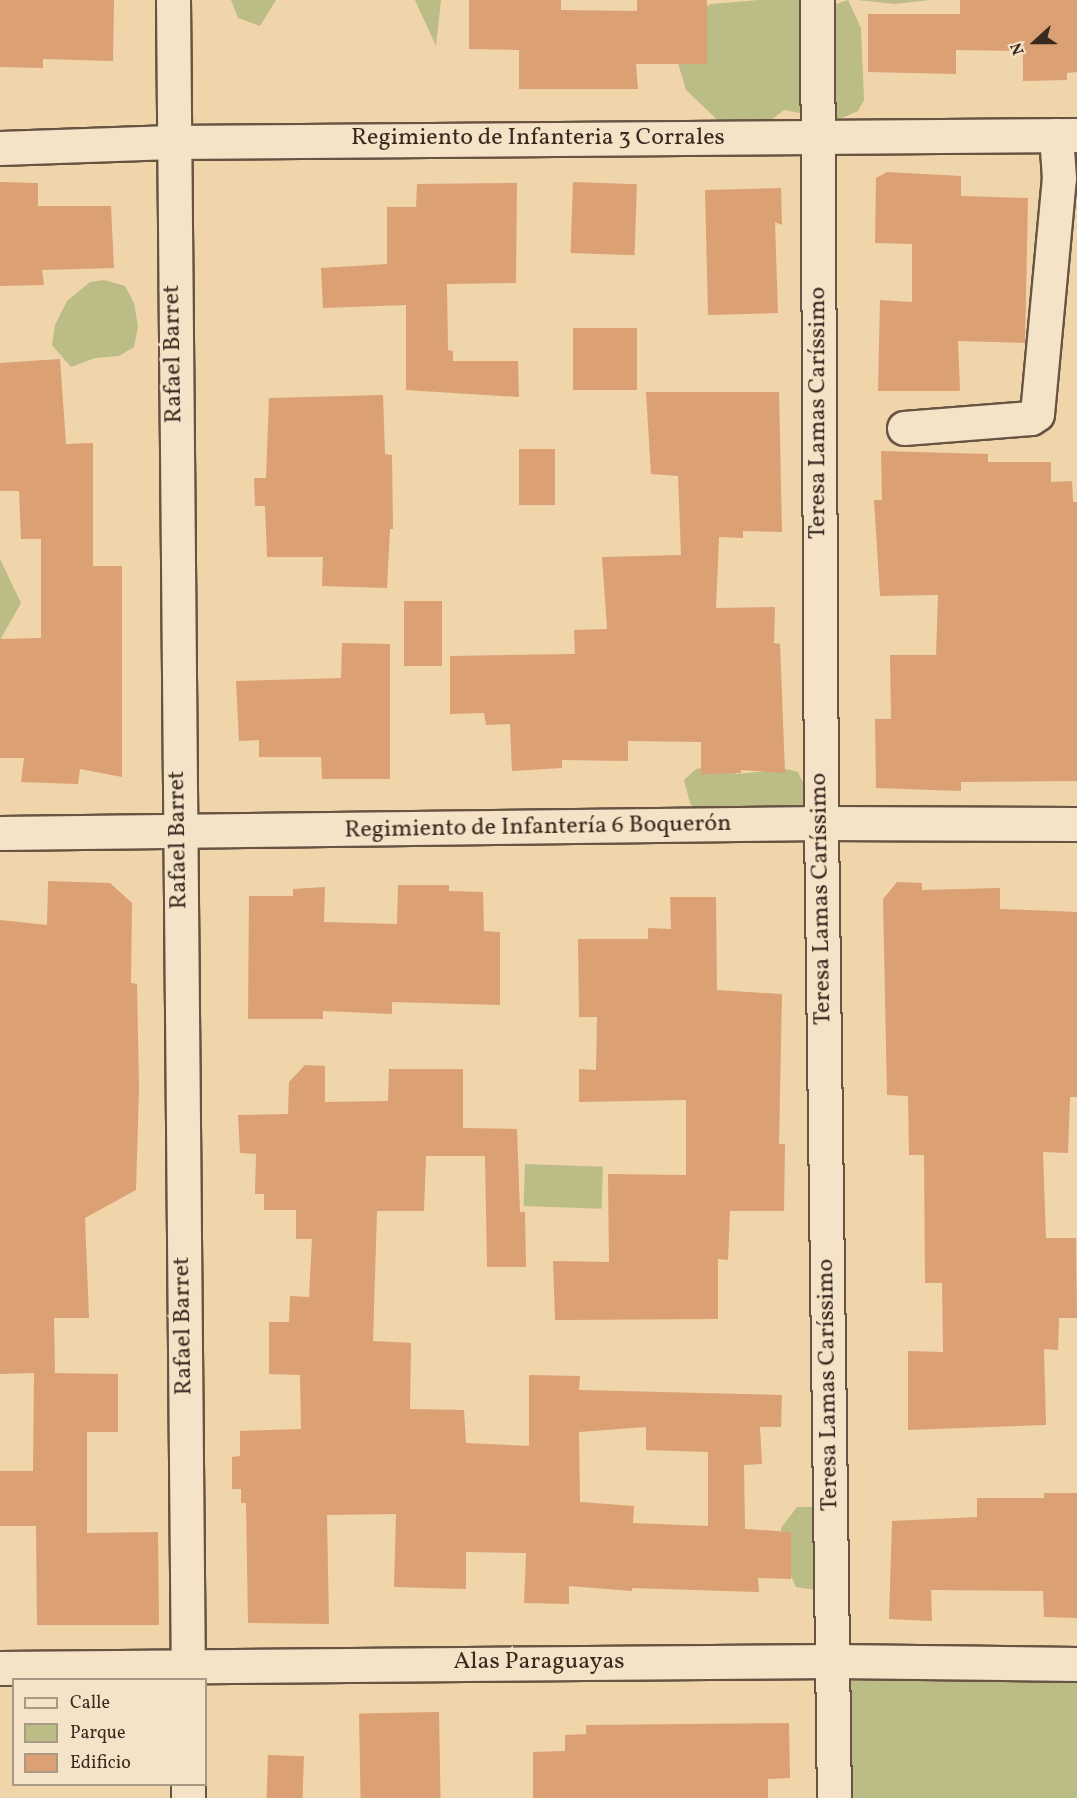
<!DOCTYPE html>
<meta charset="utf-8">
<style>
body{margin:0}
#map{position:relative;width:1077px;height:1798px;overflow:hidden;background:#f0d4aa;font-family:Vollkorn,serif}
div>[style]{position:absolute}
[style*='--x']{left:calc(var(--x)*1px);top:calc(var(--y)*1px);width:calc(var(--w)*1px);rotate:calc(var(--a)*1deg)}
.green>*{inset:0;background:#bcbc86;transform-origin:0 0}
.building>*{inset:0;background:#dba074;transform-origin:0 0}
.roads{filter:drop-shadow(2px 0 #675442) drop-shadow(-2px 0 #675442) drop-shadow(0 2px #675442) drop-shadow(0 -2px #675442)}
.minor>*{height:33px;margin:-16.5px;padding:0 16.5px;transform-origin:16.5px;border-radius:16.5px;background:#f5e3c8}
span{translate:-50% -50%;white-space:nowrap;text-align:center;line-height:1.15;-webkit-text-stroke:6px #f5e3c8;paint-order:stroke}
.street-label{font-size:24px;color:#392a20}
.legend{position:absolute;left:12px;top:1678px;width:195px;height:108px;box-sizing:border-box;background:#f5e3c8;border:2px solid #aa9985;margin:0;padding:8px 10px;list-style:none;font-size:18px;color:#392a20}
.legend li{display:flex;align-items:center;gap:12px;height:30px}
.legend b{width:30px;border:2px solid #aa9985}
.north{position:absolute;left:1005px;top:12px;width:60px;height:60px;-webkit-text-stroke:4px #f5e3c8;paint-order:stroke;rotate:249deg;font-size:16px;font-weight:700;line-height:24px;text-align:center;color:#392a20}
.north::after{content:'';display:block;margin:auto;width:21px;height:27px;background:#392a20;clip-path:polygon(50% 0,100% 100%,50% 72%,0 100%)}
</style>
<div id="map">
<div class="green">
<i style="clip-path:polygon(231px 0,276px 0,260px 26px,238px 18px)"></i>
<i style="clip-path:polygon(415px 0,441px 0,436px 46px)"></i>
<i style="clip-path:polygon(759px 0,797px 0,827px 7px,848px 0,861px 28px,864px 100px,858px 111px,837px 120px,784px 110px,747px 139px,727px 129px,686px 90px,675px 53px,683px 20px,711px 4px)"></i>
<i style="clip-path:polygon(857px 0,930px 0,895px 4px)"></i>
<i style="clip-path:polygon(104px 280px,125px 286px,134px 303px,138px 326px,134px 347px,119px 356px,95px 358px,71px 367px,52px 345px,55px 325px,67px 301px,90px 282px)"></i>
<i style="clip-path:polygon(0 559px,21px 603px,0 640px)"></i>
<i style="clip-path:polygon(712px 766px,737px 774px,786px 769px,798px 772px,816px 809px,706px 825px,690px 803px,684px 780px,696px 769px)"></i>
<i style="left:525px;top:1164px;width:78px;height:42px;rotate:2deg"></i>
<i style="clip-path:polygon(797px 1507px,814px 1507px,832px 1583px,815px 1590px,796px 1587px,783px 1558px,781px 1528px)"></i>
<i style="left:841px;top:1681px;width:236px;height:117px"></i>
</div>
<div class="building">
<i style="clip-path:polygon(0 0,114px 0,113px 61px,43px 59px,43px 68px,0 67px)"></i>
<i style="clip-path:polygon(469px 0,561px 0,561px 10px,637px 11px,637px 0,707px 0,707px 64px,636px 64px,638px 89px,519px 89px,519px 50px,469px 49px)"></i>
<i style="clip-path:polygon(960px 0,1077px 0,1077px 72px,1067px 73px,1067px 80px,1023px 81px,1023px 51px,956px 50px,956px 74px,868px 72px,868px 14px,960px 14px)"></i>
<i style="clip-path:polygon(887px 172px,961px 176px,961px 196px,1028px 198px,1025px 343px,958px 341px,960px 391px,878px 391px,880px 300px,912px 302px,912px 244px,875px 243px,876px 178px)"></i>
<i style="clip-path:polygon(0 182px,38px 183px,38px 206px,111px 206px,114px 268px,42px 270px,44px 285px,0 286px)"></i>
<i style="left:573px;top:182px;width:64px;height:71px;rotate:2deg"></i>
<i style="clip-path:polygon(517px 183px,516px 283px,447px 284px,448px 350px,453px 351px,453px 361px,518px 361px,519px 397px,406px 390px,406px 305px,323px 308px,321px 268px,387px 264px,387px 207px,416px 207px,417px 184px)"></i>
<i style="clip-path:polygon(781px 188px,782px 225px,775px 222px,778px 313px,708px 315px,705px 190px)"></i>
<i style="left:573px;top:328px;width:64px;height:62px"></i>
<i style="clip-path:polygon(60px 359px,66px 444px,93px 443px,93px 566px,122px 566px,122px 777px,80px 769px,78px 784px,21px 782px,24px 758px,0 758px,0 639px,41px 638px,41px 539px,21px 539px,19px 491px,0 491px,0 363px)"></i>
<i style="clip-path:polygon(646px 392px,779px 392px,782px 532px,743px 531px,743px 538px,719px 537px,716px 608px,775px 607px,774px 643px,780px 644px,785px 773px,741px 770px,741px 773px,701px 774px,701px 742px,628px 741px,628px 761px,562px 760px,562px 768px,512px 771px,510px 724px,486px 725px,484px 713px,450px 714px,450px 656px,575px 654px,574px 630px,607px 629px,602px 557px,681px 555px,678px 476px,651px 474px)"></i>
<i style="clip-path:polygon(383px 395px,385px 454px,392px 455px,393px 529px,390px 529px,387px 588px,322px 586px,323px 557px,267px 557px,265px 506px,255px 506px,254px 478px,266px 478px,269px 398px)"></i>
<i style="left:519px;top:449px;width:36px;height:56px"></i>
<i style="clip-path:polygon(881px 451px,988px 454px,988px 462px,1051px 462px,1051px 482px,1072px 481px,1073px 502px,1077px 502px,1077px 781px,961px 782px,961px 791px,876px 788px,875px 719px,891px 719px,890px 655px,936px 655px,938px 595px,880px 596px,874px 500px,882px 500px)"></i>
<i style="left:404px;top:601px;width:38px;height:65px"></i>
<i style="clip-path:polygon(342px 643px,390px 644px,390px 779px,322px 779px,321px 757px,259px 757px,259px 740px,239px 741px,236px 681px,341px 678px)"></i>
<i style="clip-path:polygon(48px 881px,110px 883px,132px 903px,131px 983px,137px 984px,139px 1087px,136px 1190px,85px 1218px,89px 1318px,54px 1318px,55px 1373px,49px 1373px,118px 1374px,118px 1432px,87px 1432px,87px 1533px,158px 1532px,159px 1625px,37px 1625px,36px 1526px,0 1526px,0 1471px,33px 1471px,34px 1373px,0 1374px,0 920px,47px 925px)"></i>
<i style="clip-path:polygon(897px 882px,922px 883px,922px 890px,1000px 888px,1000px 909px,1077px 912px,1077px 1097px,1070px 1097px,1068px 1153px,1043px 1152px,1046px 1238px,1076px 1238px,1077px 1318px,1059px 1318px,1058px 1350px,1044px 1349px,1046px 1425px,908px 1430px,908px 1351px,943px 1352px,942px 1283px,925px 1283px,924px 1155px,909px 1155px,908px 1096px,887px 1095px,883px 899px)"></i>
<i style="clip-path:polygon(398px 885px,449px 885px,449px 891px,483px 892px,484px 931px,500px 932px,500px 1005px,392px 1002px,392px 1014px,323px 1011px,323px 1019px,248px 1019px,249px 896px,293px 896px,293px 889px,325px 887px,324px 922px,397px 924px)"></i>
<i style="clip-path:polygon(670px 897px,716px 897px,717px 990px,782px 994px,779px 1144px,785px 1144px,784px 1211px,730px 1211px,728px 1260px,718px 1259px,718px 1319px,555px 1320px,553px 1261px,609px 1262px,608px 1174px,686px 1175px,686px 1100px,579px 1102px,579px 1069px,596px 1070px,597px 1017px,579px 1017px,578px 939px,648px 939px,648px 928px,671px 929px)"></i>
<i style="clip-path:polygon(evenodd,305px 1065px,325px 1066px,325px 1102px,388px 1101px,389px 1069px,463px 1069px,463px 1128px,517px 1129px,520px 1212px,525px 1212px,526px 1267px,487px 1267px,485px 1156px,426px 1156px,424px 1211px,377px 1211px,373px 1341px,411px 1343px,410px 1409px,464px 1410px,466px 1443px,529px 1446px,529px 1375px,580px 1376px,579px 1390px,782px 1395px,781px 1427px,760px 1427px,762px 1464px,744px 1465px,745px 1529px,791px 1532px,791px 1579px,758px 1578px,759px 1592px,632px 1588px,632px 1591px,569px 1586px,569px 1604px,524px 1603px,526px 1553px,466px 1552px,466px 1589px,394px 1587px,396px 1514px,327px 1515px,329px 1624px,248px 1623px,246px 1503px,241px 1503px,241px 1489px,232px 1489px,232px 1457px,240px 1456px,240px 1431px,301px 1429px,300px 1375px,269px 1374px,269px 1322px,289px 1322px,290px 1296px,309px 1297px,312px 1239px,296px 1239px,296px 1210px,264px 1210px,264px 1194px,255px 1194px,256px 1154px,240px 1153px,238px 1115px,288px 1114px,289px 1082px,305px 1065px,646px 1427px,646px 1450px,708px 1452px,708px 1526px,633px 1523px,634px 1506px,580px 1502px,579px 1432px,646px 1427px)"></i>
<i style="clip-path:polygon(1044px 1493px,1077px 1493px,1077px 1618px,1044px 1617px,1043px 1591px,931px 1590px,932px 1621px,889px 1619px,892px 1521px,977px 1517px,977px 1498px,1044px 1498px)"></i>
<i style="left:439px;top:1712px;width:86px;height:80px;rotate:89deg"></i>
<i style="clip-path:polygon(789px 1723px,790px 1778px,768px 1779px,768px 1798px,533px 1798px,533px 1752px,565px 1751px,565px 1735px,586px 1734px,586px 1725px)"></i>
<i style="left:268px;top:1755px;width:36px;height:43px;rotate:2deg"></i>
</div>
<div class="roads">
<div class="minor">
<i style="--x:173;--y:0;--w:1680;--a:89.49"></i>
<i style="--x:817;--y:0;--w:823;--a:89.72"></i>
<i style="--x:821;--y:823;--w:975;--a:89.24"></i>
<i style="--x:0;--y:148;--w:172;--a:-2"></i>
<i style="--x:172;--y:142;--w:905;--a:-0.44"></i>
<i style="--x:904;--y:428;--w:127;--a:-4.5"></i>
<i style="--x:1031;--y:418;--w:7;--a:-34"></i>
<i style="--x:1037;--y:414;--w:237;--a:-84.7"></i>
<i style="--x:1059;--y:178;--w:43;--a:-94"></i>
<i style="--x:0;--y:833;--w:821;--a:-0.7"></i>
<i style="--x:821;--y:823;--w:256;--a:0.2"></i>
<i style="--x:0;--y:1668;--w:833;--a:-0.48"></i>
<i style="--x:833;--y:1661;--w:244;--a:0.7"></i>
<i style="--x:188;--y:1784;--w:14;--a:90"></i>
</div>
</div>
<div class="street-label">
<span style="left:538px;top:139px">Regimiento de Infanteria 3 Corrales</span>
<span style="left:174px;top:354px;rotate:-91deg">Rafael Barret</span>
<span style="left:819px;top:413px;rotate:-90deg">Teresa Lamas Caríssimo</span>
<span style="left:538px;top:828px;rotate:-1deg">Regimiento de Infantería 6 Boquerón</span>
<span style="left:179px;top:840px;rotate:-91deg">Rafael Barret</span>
<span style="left:822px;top:899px;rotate:-91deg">Teresa Lamas Caríssimo</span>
<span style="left:184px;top:1326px;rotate:-91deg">Rafael Barret</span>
<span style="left:829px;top:1385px;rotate:-91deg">Teresa Lamas Caríssimo</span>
<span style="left:539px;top:1663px">Alas Paraguayas</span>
</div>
<ul class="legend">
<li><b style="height:8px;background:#f5e3c8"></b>Calle</li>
<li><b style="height:16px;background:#bcbc86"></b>Parque</li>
<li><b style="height:16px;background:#dba074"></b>Edificio</li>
</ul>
<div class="north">N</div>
</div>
